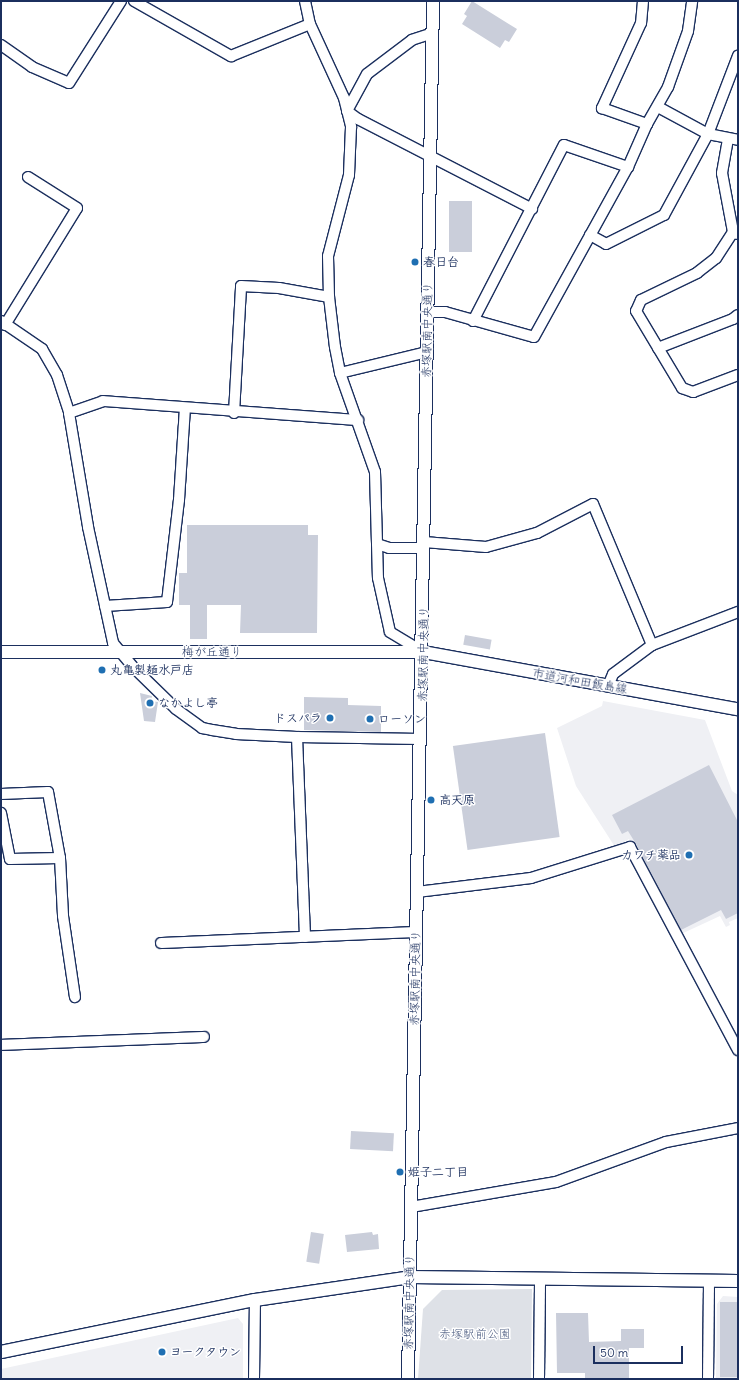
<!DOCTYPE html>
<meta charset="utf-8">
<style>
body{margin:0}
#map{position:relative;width:739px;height:1380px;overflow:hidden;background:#fff;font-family:Delius,"Klee One",sans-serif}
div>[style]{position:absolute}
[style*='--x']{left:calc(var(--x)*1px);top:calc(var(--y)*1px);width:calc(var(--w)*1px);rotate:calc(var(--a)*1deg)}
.built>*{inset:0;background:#eff0f4}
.green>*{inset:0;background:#dee1e7}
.building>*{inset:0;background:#caceda;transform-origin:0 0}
.roads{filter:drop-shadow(1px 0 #1b2f5e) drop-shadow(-1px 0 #1b2f5e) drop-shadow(0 1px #1b2f5e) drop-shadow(0 -1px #1b2f5e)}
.minor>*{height:10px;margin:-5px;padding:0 5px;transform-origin:5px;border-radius:5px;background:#fff}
.tertiary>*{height:12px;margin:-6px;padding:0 6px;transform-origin:6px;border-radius:6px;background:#fff}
.dots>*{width:11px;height:11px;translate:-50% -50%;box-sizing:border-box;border:2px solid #fff;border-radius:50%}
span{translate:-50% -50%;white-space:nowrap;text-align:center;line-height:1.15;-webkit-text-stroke:3px #fff;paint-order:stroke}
.poi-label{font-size:12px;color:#1b2f5e;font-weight:700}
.left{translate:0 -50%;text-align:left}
.right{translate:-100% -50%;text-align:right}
.street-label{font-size:12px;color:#1b2f5e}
.park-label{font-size:12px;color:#4c5c80}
.frame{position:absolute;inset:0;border:2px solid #1b2f5e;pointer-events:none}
.scale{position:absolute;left:593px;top:1346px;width:90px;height:18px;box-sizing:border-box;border:2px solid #1b2f5e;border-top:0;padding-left:5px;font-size:12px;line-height:14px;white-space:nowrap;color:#1b2f5e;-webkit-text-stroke:3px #fff;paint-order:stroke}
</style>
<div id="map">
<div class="built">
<i style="clip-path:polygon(603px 701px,705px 720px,732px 791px,738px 795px,738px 918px,729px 922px,730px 925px,726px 927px,720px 916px,679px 935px,629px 839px,615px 847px,576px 786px,557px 728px,602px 706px)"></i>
<i style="clip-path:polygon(723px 1296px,738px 1297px,738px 1379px,716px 1379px,717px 1304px)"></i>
<i style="clip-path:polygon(238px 1318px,243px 1324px,243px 1379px,1px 1379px,1px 1369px)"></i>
</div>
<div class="green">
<i style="clip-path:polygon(532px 1289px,531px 1379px,418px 1379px,423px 1309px,442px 1290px)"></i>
</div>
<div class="building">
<i style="clip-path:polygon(472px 1px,517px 29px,509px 42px,505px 40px,500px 48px,462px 24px,467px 16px,464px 14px)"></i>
<i style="left:449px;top:201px;width:23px;height:51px"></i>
<i style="clip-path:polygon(187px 525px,308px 525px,308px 535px,318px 535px,317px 633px,240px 633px,241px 605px,207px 605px,207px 639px,190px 639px,190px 605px,179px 605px,179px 573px,187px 573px)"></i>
<i style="left:465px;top:635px;width:27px;height:10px;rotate:10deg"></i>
<i style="clip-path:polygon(140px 693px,152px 696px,151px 701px,158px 702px,155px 722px,144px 721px)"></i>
<i style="clip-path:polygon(304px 697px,348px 698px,348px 705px,381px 706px,381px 732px,304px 730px)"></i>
<i style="left:545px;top:733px;width:105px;height:93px;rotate:82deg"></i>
<i style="clip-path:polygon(709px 765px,738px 822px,738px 913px,726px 919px,721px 910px,681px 930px,636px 844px,628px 831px,622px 834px,612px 815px)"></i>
<i style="left:351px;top:1131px;width:43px;height:18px;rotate:3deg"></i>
<i style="left:311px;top:1232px;width:13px;height:30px;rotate:9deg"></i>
<i style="clip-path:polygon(372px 1232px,373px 1235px,378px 1234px,379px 1249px,347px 1252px,345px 1235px)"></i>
<i style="left:720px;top:1302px;width:18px;height:75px"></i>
<i style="clip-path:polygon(556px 1313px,588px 1313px,589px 1342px,621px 1341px,621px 1329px,644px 1329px,644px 1348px,629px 1348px,629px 1379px,585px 1379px,585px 1373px,557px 1373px)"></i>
</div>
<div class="roads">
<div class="minor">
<i style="--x:134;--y:1;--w:112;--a:29.6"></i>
<i style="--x:231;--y:56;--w:85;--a:-22.1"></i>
<i style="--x:305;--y:1;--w:24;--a:78"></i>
<i style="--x:310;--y:24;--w:81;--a:65.3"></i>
<i style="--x:344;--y:98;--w:30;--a:76"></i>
<i style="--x:351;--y:127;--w:48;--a:92.4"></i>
<i style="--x:349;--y:175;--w:84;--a:104.5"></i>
<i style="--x:328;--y:256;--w:41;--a:88.6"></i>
<i style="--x:329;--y:297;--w:50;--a:83.2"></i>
<i style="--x:335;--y:347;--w:26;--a:79"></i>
<i style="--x:340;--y:373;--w:105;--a:70.5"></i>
<i style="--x:375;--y:472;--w:106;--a:88.4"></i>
<i style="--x:378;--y:578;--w:55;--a:77.5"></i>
<i style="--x:390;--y:632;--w:39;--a:31"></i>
<i style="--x:643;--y:1;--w:22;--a:95"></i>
<i style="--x:641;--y:23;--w:94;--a:114.6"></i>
<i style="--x:602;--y:108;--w:48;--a:19.6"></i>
<i style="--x:433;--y:33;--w:22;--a:162"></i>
<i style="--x:412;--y:40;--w:56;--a:142.9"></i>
<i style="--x:367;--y:74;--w:42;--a:118.4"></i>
<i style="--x:347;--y:111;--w:14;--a:36"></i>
<i style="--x:358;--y:119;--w:196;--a:27.3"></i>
<i style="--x:1;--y:45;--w:38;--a:35"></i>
<i style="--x:32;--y:67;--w:40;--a:23.4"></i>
<i style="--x:69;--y:83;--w:97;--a:-57.6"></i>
<i style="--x:658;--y:107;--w:57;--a:28.4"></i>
<i style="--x:708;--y:134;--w:31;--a:11"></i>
<i style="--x:728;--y:139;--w:35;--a:100"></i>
<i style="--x:722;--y:173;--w:60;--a:79.4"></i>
<i style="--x:733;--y:232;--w:4;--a:27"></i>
<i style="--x:733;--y:232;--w:31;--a:123"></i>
<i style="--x:716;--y:258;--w:24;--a:142"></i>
<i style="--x:697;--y:273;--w:62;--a:154.3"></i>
<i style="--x:641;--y:300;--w:12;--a:114"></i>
<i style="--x:636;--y:311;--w:90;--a:59.1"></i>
<i style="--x:682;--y:388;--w:12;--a:20"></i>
<i style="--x:693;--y:392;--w:48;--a:-20.7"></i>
<i style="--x:590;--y:235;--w:18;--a:29"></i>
<i style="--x:606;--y:244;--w:65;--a:-26.6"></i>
<i style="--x:664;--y:215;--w:92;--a:-61.5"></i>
<i style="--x:708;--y:134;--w:84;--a:-69"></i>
<i style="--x:428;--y:312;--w:17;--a:0"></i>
<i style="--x:445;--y:312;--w:92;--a:15.7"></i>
<i style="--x:534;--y:337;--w:194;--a:-61.1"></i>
<i style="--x:628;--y:167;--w:47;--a:-66.2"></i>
<i style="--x:647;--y:124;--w:43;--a:-60.4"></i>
<i style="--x:668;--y:87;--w:59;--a:-70.3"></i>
<i style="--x:688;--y:31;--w:30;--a:-82"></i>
<i style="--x:1;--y:321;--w:50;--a:34.3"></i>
<i style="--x:42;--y:349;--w:30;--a:60"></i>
<i style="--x:57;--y:375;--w:40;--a:72"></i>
<i style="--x:69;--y:413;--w:116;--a:80.5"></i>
<i style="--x:88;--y:527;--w:119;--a:77.8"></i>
<i style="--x:113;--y:643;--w:31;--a:50"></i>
<i style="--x:133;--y:667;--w:60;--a:44.3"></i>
<i style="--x:176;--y:709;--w:32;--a:36"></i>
<i style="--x:202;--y:728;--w:10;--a:11"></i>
<i style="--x:212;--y:730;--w:24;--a:9"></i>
<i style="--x:236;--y:734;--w:61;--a:2.8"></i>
<i style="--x:297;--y:737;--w:124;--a:0.9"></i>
<i style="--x:473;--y:321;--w:198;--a:-62.7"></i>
<i style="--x:564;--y:145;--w:68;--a:19"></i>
<i style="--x:5;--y:325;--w:137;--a:-58.4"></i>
<i style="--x:77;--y:208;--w:58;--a:-147.7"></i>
<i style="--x:658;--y:348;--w:80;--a:-21.1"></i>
<i style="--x:733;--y:319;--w:6;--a:-39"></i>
<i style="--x:340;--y:373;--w:89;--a:-13.6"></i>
<i style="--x:69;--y:413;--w:36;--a:-19"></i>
<i style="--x:103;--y:401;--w:256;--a:4.3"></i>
<i style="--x:234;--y:413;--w:127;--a:-86.8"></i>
<i style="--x:241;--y:286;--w:38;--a:3"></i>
<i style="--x:279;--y:288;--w:51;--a:10.2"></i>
<i style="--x:424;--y:542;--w:62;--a:4.6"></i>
<i style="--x:486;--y:547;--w:53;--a:-15.4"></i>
<i style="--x:537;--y:533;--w:63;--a:-27.4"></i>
<i style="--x:593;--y:504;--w:153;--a:67.3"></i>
<i style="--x:377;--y:544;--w:13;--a:18"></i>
<i style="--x:389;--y:548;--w:35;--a:0"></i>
<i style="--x:105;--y:606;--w:62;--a:-3.7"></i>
<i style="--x:167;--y:602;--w:103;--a:-83.3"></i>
<i style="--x:179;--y:500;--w:92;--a:-86.3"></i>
<i style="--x:608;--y:686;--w:13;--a:-67"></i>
<i style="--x:613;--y:674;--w:49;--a:-36.6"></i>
<i style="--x:652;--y:645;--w:92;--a:-21"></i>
<i style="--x:297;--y:737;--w:200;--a:87.7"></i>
<i style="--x:1;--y:794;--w:47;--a:-2.4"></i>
<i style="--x:48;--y:792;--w:67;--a:79.7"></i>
<i style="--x:60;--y:858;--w:50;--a:178.9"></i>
<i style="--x:10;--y:859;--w:47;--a:-101.1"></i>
<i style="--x:60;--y:858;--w:58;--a:87"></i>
<i style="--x:63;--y:916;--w:82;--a:81.6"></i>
<i style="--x:417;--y:892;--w:115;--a:-7"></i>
<i style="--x:531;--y:878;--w:104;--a:-17.4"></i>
<i style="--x:630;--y:847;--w:230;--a:62"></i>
<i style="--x:161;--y:943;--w:255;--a:-2.5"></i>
<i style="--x:1;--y:1045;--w:203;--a:-2.3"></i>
<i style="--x:411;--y:1207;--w:147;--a:-9.8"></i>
<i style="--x:556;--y:1182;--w:117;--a:-20"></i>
<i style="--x:666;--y:1142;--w:73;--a:-11"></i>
<i style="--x:254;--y:1379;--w:79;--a:-89.3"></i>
<i style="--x:539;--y:1379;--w:100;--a:-89.4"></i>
<i style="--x:708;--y:1379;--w:99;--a:-89.4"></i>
</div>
<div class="tertiary">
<i style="--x:1;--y:652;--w:422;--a:0"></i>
<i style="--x:423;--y:652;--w:320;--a:10.3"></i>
<i style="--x:1;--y:1352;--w:259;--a:-11.6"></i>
<i style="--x:255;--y:1300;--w:157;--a:-8.4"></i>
<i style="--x:410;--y:1277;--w:328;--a:0.7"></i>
<i style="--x:408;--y:1379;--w:1378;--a:-88.96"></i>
</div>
</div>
<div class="dots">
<i style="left:415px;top:262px;background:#1f6fb2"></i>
<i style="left:102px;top:670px;background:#1f6fb2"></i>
<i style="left:150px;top:703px;background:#1f6fb2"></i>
<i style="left:330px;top:718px;background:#1f6fb2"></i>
<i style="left:370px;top:719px;background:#1f6fb2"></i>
<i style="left:431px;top:800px;background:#1f6fb2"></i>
<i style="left:689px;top:855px;background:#1f6fb2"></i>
<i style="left:400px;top:1172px;background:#1f6fb2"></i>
<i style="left:162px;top:1352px;background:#1f6fb2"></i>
</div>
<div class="poi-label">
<span class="left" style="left:423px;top:262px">春日台</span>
<span class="left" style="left:110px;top:670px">丸亀製麺水戸店</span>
<span class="left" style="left:158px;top:703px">なかよし亭</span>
<span class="right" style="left:322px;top:718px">ドスパラ</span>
<span class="left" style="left:378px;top:719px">ローソン</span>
<span class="left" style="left:439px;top:800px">高天原</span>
<span class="right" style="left:681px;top:855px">カワチ薬品</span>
<span class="left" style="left:408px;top:1172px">姫子二丁目</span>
<span class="left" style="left:170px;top:1352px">ヨークタウン</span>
</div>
<div class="street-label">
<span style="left:427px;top:330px;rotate:-89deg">赤塚駅南中央通り</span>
<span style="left:212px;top:652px">梅が丘通り</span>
<span style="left:423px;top:654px;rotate:-89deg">赤塚駅南中央通り</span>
<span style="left:580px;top:681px;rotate:10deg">市道河和田飯島線</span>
<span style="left:415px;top:978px;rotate:-89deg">赤塚駅南中央通り</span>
<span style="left:409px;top:1302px;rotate:-89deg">赤塚駅南中央通り</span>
</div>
<div class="park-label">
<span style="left:475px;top:1334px">赤塚駅前公園</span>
</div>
<div class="frame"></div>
<div class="scale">50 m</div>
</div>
